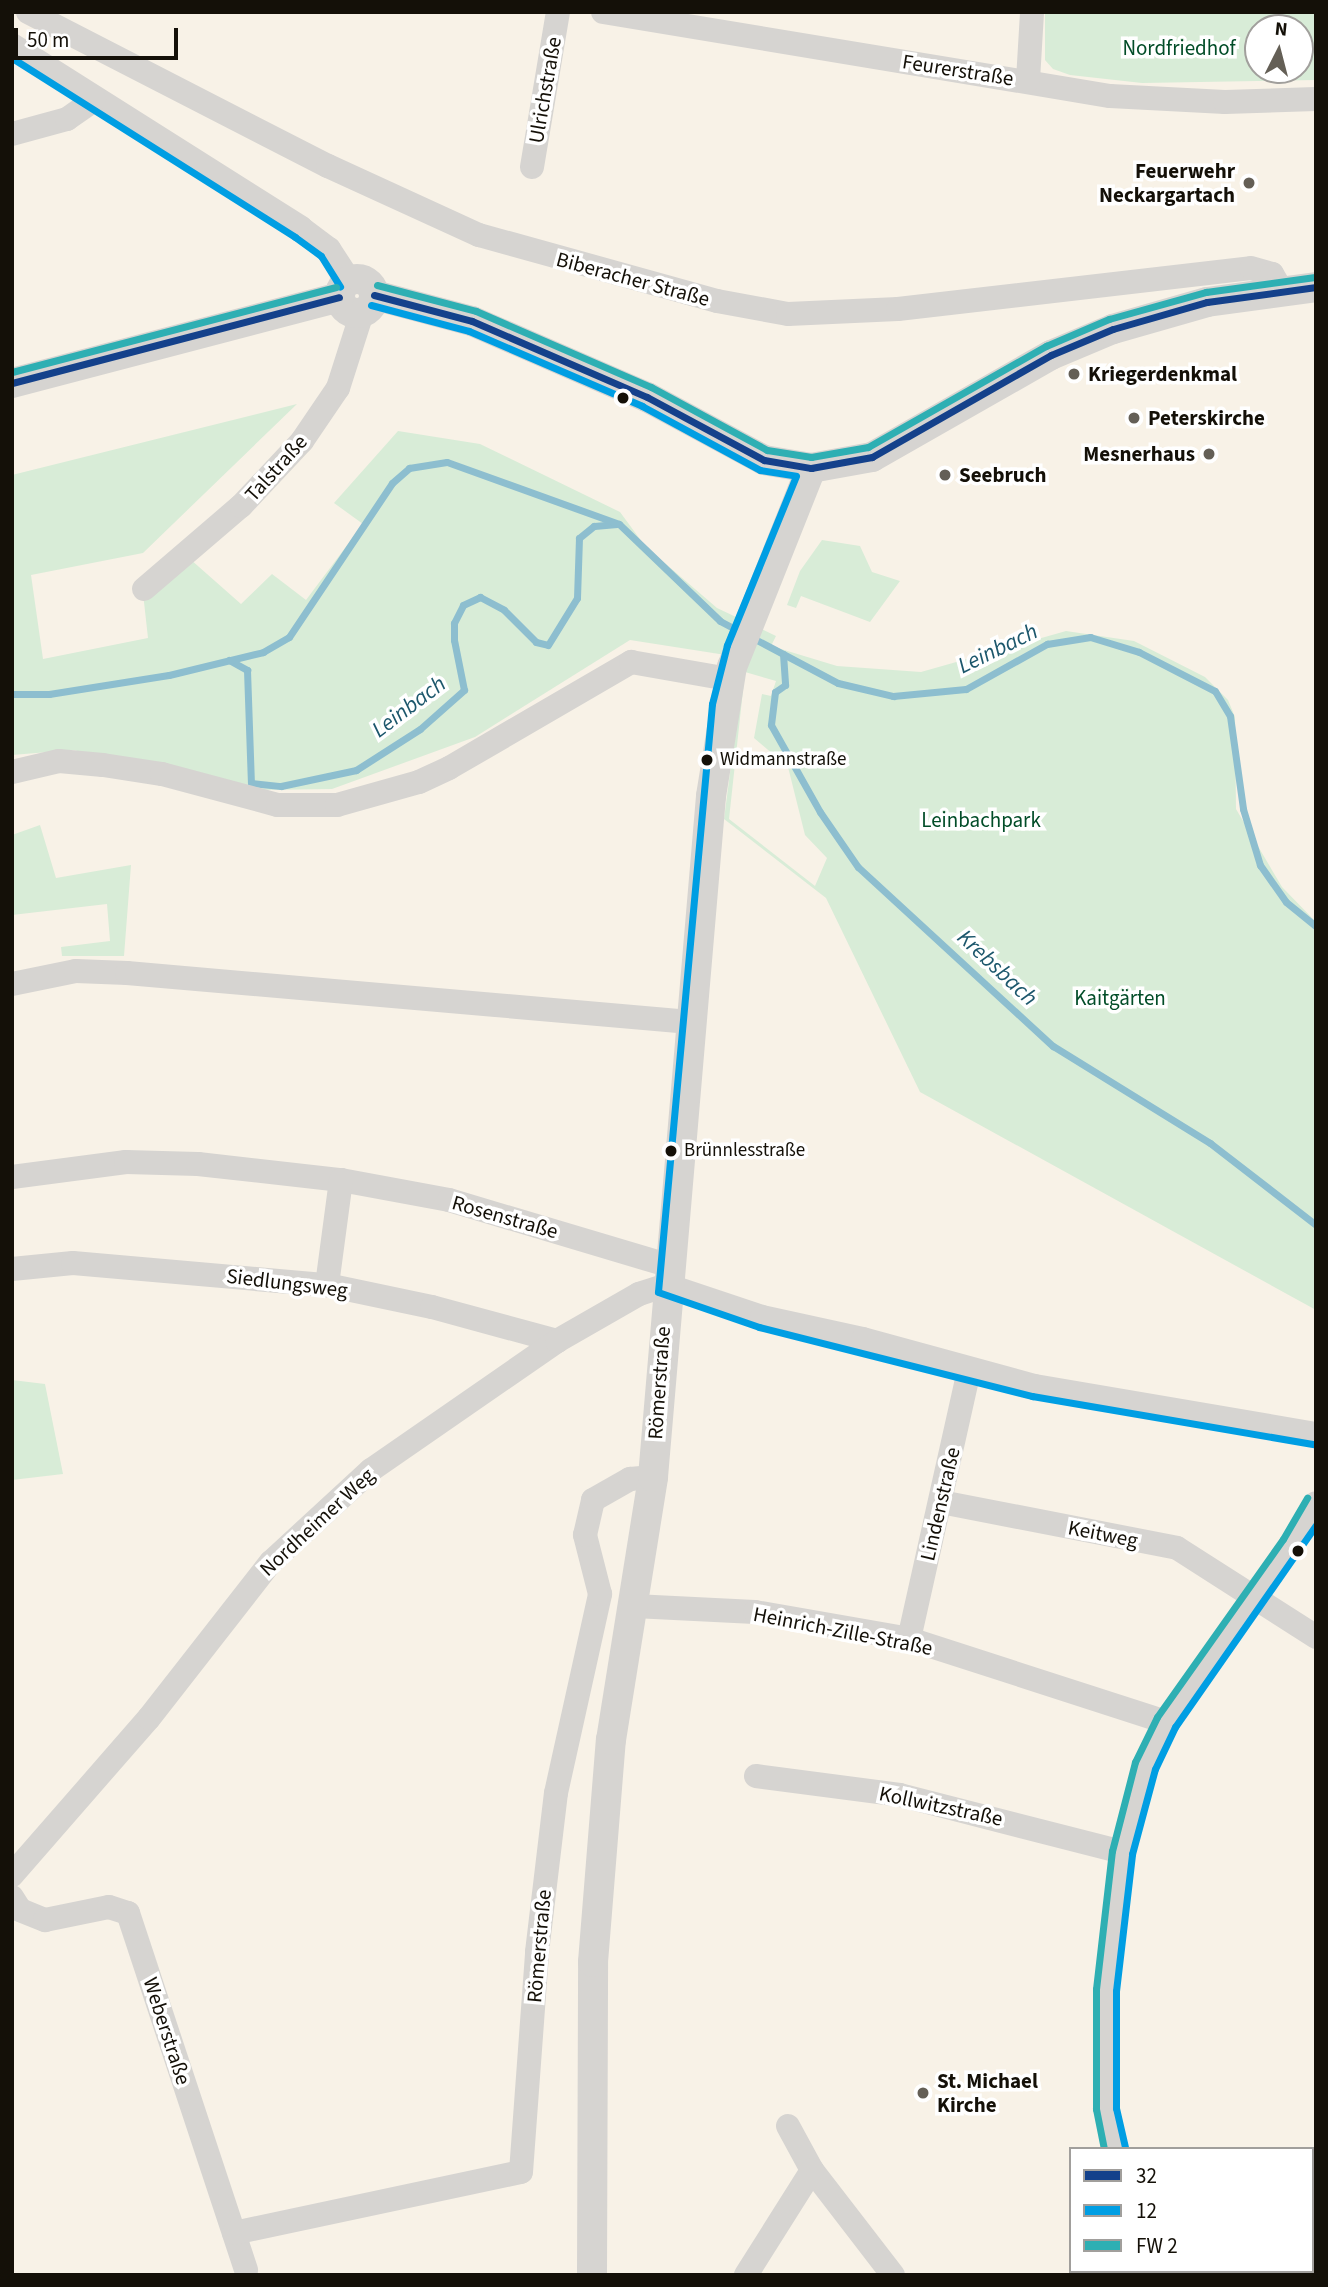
<!DOCTYPE html>
<meta charset="utf-8">
<style>
body{margin:0}
#map{position:relative;width:1328px;height:2287px;overflow:hidden;background:#f8f2e7;font-family:"Source Sans 3",sans-serif}
div>[style]{position:absolute}
[style*='--x']{left:calc(var(--x)*1px);top:calc(var(--y)*1px);width:calc(var(--w)*1px);rotate:calc(var(--a)*1deg)}
.green>*{inset:0;background:#d8ecd7}
.stream>*{height:7px;margin:-3.5px;padding:0 3.5px;transform-origin:3.5px;border-radius:3.5px;background:#8dbecf}
.minor>*{height:24px;margin:-12px;padding:0 12px;transform-origin:12px;border-radius:12px;background:#d6d4d1}
.major>*{height:30px;margin:-15px;padding:0 15px;transform-origin:15px;border-radius:15px;background:#d6d4d1}
.major>.ring{margin:-15px;padding:0;box-sizing:content-box;background:none;border:30px solid #d6d4d1;border-radius:50%}
.bus-1>*{height:7px;margin:-3.5px;padding:0 3.5px;transform-origin:3.5px;border-radius:3.5px;background:#14418b}
.bus-2>*{height:7px;margin:-3.5px;padding:0 3.5px;transform-origin:3.5px;border-radius:3.5px;background:#009ee3}
.bus-3>*{height:7px;margin:-3.5px;padding:0 3.5px;transform-origin:3.5px;border-radius:3.5px;background:#2eafb3}
.dots>*{width:19px;height:19px;translate:-50% -50%;box-sizing:border-box;border:4px solid #fff;border-radius:50%}
span{translate:-50% -50%;white-space:nowrap;text-align:center;line-height:1.15;-webkit-text-stroke:7px #fff;paint-order:stroke}
.bus-label{font-size:19px;color:#141008}
.left{translate:0 -50%;text-align:left}
.park-label{font-size:21px;color:#024d28}
.street-label{font-size:21px;color:#141008}
.poi-label{font-size:21px;color:#141008;font-weight:700}
.right{translate:-100% -50%;text-align:right}
.water-label{font-size:23px;color:#1c576c;font-style:italic}
.frame{position:absolute;inset:0;border:14px solid #141008;pointer-events:none}
.legend{position:absolute;left:1069px;top:2147px;width:245px;height:126px;box-sizing:border-box;background:#fff;border:2px solid #a19f9c;margin:0;padding:9px 12px;list-style:none;font-size:21px;color:#141008}
.legend li{display:flex;align-items:center;gap:14px;height:35px}
.legend b{width:35px;border:2px solid #a19f9c}
.north{position:absolute;left:1244px;top:14px;width:70px;height:70px;box-sizing:border-box;background:#fff;border:2px solid #a19f9c;border-radius:50%;rotate:6deg;font-size:19px;font-weight:700;line-height:28px;text-align:center;color:#141008}
.north::after{content:'';display:block;margin:auto;width:24px;height:32px;background:#645f56;clip-path:polygon(50% 0,100% 100%,50% 72%,0 100%)}
.scale{position:absolute;left:14px;top:28px;width:164px;height:32px;box-sizing:border-box;border:4px solid #141008;border-top:0;padding-left:9px;font-size:21px;line-height:24px;white-space:nowrap;color:#141008;-webkit-text-stroke:5px #fff;paint-order:stroke}
</style>
<div id="map">
<div class="green">
<i style="clip-path:polygon(evenodd,1045px 12px,1316px 12px,1316px 80px,1142px 83px,1070px 75px,1053px 69px,1045px 60px,1045px 12px,1258px 28px,1300px 28px,1300px 70px,1258px 70px,1258px 28px)"></i>
<i style="clip-path:polygon(evenodd,297px 404px,143px 553px,31px 575px,43px 659px,148px 638px,143px 593px,190px 559px,241px 604px,272px 574px,306px 600px,363px 524px,334px 503px,398px 431px,480px 444px,620px 512px,645px 546px,717px 608px,776px 636px,771px 646px,837px 666px,921px 672px,1066px 631px,1134px 641px,1205px 677px,1228px 700px,1235px 717px,1236px 809px,1282px 887px,1316px 922px,1316px 1310px,920px 1092px,826px 898px,724px 819px,745px 658px,630px 640px,475px 737px,332px 789px,258px 790px,73px 750px,12px 755px,12px 475px,297px 404px,745px 672px,776px 681px,771px 696px,762px 694px,754px 738px,788px 767px,805px 835px,827px 858px,815px 886px,729px 819px,745px 672px)"></i>
<i style="clip-path:polygon(822px 540px,860px 546px,872px 572px,900px 581px,870px 622px,801px 596px,796px 608px,787px 605px,800px 571px)"></i>
<i style="clip-path:polygon(40px 825px,56px 878px,131px 865px,124px 956px,62px 956px,61px 947px,110px 941px,107px 904px,12px 915px,12px 835px)"></i>
<i style="clip-path:polygon(12px 1380px,45px 1384px,63px 1474px,12px 1480px)"></i>
</div>
<div class="stream">
<i style="--x:751;--y:637;--w:98;--a:27.9"></i>
<i style="--x:838;--y:683;--w:57;--a:13.3"></i>
<i style="--x:893;--y:696;--w:73;--a:-5.5"></i>
<i style="--x:966;--y:689;--w:93;--a:-29.1"></i>
<i style="--x:1047;--y:644;--w:44;--a:-9.2"></i>
<i style="--x:1090;--y:637;--w:51;--a:17"></i>
<i style="--x:1139;--y:652;--w:85;--a:27.2"></i>
<i style="--x:1215;--y:691;--w:29;--a:59"></i>
<i style="--x:1230;--y:716;--w:94;--a:82"></i>
<i style="--x:1243;--y:809;--w:59;--a:73.1"></i>
<i style="--x:1260;--y:865;--w:45;--a:54.9"></i>
<i style="--x:1286;--y:902;--w:38;--a:39"></i>
<i style="--x:783;--y:654;--w:31;--a:86"></i>
<i style="--x:785;--y:685;--w:12;--a:145"></i>
<i style="--x:775;--y:692;--w:33;--a:97"></i>
<i style="--x:771;--y:725;--w:100;--a:60.6"></i>
<i style="--x:820;--y:812;--w:67;--a:55.4"></i>
<i style="--x:858;--y:867;--w:265;--a:42.6"></i>
<i style="--x:1053;--y:1046;--w:185;--a:31.7"></i>
<i style="--x:1210;--y:1143;--w:134;--a:37.7"></i>
<i style="--x:229;--y:660;--w:21;--a:29"></i>
<i style="--x:247;--y:670;--w:113;--a:88"></i>
<i style="--x:251;--y:783;--w:30;--a:6"></i>
<i style="--x:281;--y:786;--w:77;--a:-12"></i>
<i style="--x:356;--y:770;--w:76;--a:-32.6"></i>
<i style="--x:420;--y:729;--w:59;--a:-41.6"></i>
<i style="--x:464;--y:690;--w:51;--a:-101.3"></i>
<i style="--x:454;--y:640;--w:17;--a:-90"></i>
<i style="--x:454;--y:623;--w:20;--a:-63"></i>
<i style="--x:463;--y:605;--w:19;--a:-25"></i>
<i style="--x:480;--y:597;--w:27;--a:28"></i>
<i style="--x:504;--y:610;--w:45;--a:45"></i>
<i style="--x:536;--y:642;--w:12;--a:14"></i>
<i style="--x:548;--y:645;--w:55;--a:-58.3"></i>
<i style="--x:577;--y:598;--w:60;--a:-88.1"></i>
<i style="--x:579;--y:538;--w:19;--a:-39"></i>
<i style="--x:594;--y:526;--w:23;--a:-5"></i>
<i style="--x:12;--y:694;--w:37;--a:0"></i>
<i style="--x:49;--y:694;--w:121;--a:-9"></i>
<i style="--x:169;--y:675;--w:97;--a:-13.7"></i>
<i style="--x:263;--y:652;--w:30;--a:-30"></i>
<i style="--x:289;--y:637;--w:185;--a:-56.2"></i>
<i style="--x:392;--y:483;--w:23;--a:-41"></i>
<i style="--x:409;--y:468;--w:38;--a:-9"></i>
<i style="--x:447;--y:462;--w:183;--a:19.8"></i>
<i style="--x:619;--y:524;--w:140;--a:43.8"></i>
<i style="--x:720;--y:621;--w:24;--a:28"></i>
</div>
<div class="minor">
<i style="--x:28;--y:12;--w:337;--a:27.2"></i>
<i style="--x:328;--y:166;--w:166;--a:24.6"></i>
<i style="--x:479;--y:235;--w:247;--a:15.5"></i>
<i style="--x:717;--y:301;--w:72;--a:10.4"></i>
<i style="--x:788;--y:314;--w:110;--a:-2.6"></i>
<i style="--x:898;--y:309;--w:355;--a:-6.6"></i>
<i style="--x:1251;--y:268;--w:22;--a:16"></i>
<i style="--x:1272;--y:274;--w:17;--a:59"></i>
<i style="--x:603;--y:12;--w:514;--a:9.41"></i>
<i style="--x:1110;--y:96;--w:115;--a:3"></i>
<i style="--x:1225;--y:102;--w:91;--a:-1.9"></i>
<i style="--x:12;--y:45;--w:342;--a:32.3"></i>
<i style="--x:301;--y:228;--w:35;--a:37"></i>
<i style="--x:329;--y:249;--w:37;--a:57"></i>
<i style="--x:1028;--y:80;--w:68;--a:-86.6"></i>
<i style="--x:12;--y:134;--w:57;--a:-15.3"></i>
<i style="--x:67;--y:119;--w:33;--a:-35"></i>
<i style="--x:532;--y:167;--w:157;--a:-80.5"></i>
<i style="--x:144;--y:589;--w:128;--a:-40.6"></i>
<i style="--x:241;--y:506;--w:89;--a:-46.8"></i>
<i style="--x:302;--y:441;--w:64;--a:-55.8"></i>
<i style="--x:338;--y:388;--w:79;--a:-72.3"></i>
<i style="--x:12;--y:772;--w:48;--a:-13.2"></i>
<i style="--x:59;--y:761;--w:44;--a:5.2"></i>
<i style="--x:103;--y:765;--w:60;--a:8.7"></i>
<i style="--x:162;--y:774;--w:120;--a:15"></i>
<i style="--x:278;--y:805;--w:59;--a:0"></i>
<i style="--x:337;--y:805;--w:85;--a:-15.7"></i>
<i style="--x:419;--y:782;--w:33;--a:-25"></i>
<i style="--x:449;--y:768;--w:211;--a:-30.2"></i>
<i style="--x:631;--y:662;--w:98;--a:9.9"></i>
<i style="--x:12;--y:984;--w:65;--a:-11.5"></i>
<i style="--x:76;--y:971;--w:51;--a:2.2"></i>
<i style="--x:127;--y:973;--w:565;--a:4.97"></i>
<i style="--x:12;--y:1177;--w:115;--a:-7.5"></i>
<i style="--x:126;--y:1162;--w:72;--a:1.6"></i>
<i style="--x:198;--y:1164;--w:144;--a:6.4"></i>
<i style="--x:341;--y:1180;--w:110;--a:10.5"></i>
<i style="--x:449;--y:1200;--w:227;--a:16.6"></i>
<i style="--x:12;--y:1269;--w:61;--a:-5.6"></i>
<i style="--x:73;--y:1263;--w:255;--a:5"></i>
<i style="--x:327;--y:1285;--w:107;--a:11.8"></i>
<i style="--x:432;--y:1307;--w:130;--a:15.2"></i>
<i style="--x:327;--y:1285;--w:106;--a:-82.4"></i>
<i style="--x:941;--y:1502;--w:240;--a:11"></i>
<i style="--x:1177;--y:1548;--w:165;--a:32.6"></i>
<i style="--x:634;--y:1606;--w:121;--a:2.8"></i>
<i style="--x:755;--y:1612;--w:156;--a:9.9"></i>
<i style="--x:909;--y:1639;--w:270;--a:17.9"></i>
<i style="--x:909;--y:1639;--w:276;--a:-77.4"></i>
<i style="--x:756;--y:1776;--w:145;--a:7.5"></i>
<i style="--x:900;--y:1795;--w:229;--a:14.4"></i>
<i style="--x:12;--y:1875;--w:208;--a:-48.9"></i>
<i style="--x:149;--y:1718;--w:198;--a:-52"></i>
<i style="--x:271;--y:1562;--w:136;--a:-42.6"></i>
<i style="--x:371;--y:1470;--w:226;--a:-34.7"></i>
<i style="--x:557;--y:1341;--w:95;--a:-29.8"></i>
<i style="--x:639;--y:1294;--w:28;--a:-18"></i>
<i style="--x:666;--y:1285;--w:101;--a:18.4"></i>
<i style="--x:762;--y:1317;--w:103;--a:12.3"></i>
<i style="--x:863;--y:1339;--w:178;--a:15.3"></i>
<i style="--x:1035;--y:1386;--w:285;--a:9.7"></i>
<i style="--x:12;--y:1897;--w:15;--a:58"></i>
<i style="--x:20;--y:1910;--w:27;--a:22"></i>
<i style="--x:45;--y:1920;--w:65;--a:-11.5"></i>
<i style="--x:109;--y:1907;--w:20;--a:18"></i>
<i style="--x:128;--y:1913;--w:376;--a:71.7"></i>
<i style="--x:788;--y:2126;--w:50;--a:61.4"></i>
<i style="--x:812;--y:2170;--w:133;--a:52.4"></i>
<i style="--x:1115;--y:2149;--w:41;--a:-102.7"></i>
<i style="--x:1106;--y:2109;--w:119;--a:-90"></i>
<i style="--x:1106;--y:1990;--w:139;--a:-83.4"></i>
<i style="--x:1122;--y:1852;--w:90;--a:-75.2"></i>
<i style="--x:1145;--y:1765;--w:48;--a:-64"></i>
<i style="--x:1166;--y:1722;--w:217;--a:-54.6"></i>
<i style="--x:1292;--y:1545;--w:48;--a:-60.3"></i>
<i style="--x:234;--y:2233;--w:293;--a:-12"></i>
<i style="--x:521;--y:2172;--w:221;--a:-85.8"></i>
<i style="--x:537;--y:1952;--w:160;--a:-83.2"></i>
<i style="--x:556;--y:1793;--w:204;--a:-77.5"></i>
<i style="--x:600;--y:1594;--w:61;--a:-104.3"></i>
<i style="--x:585;--y:1535;--w:36;--a:-77"></i>
<i style="--x:593;--y:1500;--w:43;--a:-29.6"></i>
<i style="--x:630;--y:1479;--w:23;--a:-5"></i>
<i style="--x:1305;--y:2271;--w:12;--a:20"></i>
<i style="--x:746;--y:2275;--w:124;--a:-57.8"></i>
</div>
<div class="major">
<i class="ring" style="left:340px;top:279px;width:4px;height:4px"></i>
<i style="--x:374;--y:295;--w:101;--a:14.9"></i>
<i style="--x:472;--y:321;--w:191;--a:23.5"></i>
<i style="--x:647;--y:397;--w:133;--a:28.3"></i>
<i style="--x:764;--y:460;--w:48;--a:9.7"></i>
<i style="--x:811;--y:468;--w:62;--a:-10.2"></i>
<i style="--x:872;--y:457;--w:206;--a:-29.7"></i>
<i style="--x:1051;--y:355;--w:67;--a:-22.8"></i>
<i style="--x:1113;--y:329;--w:98;--a:-16"></i>
<i style="--x:1207;--y:302;--w:110;--a:-7.8"></i>
<i style="--x:12;--y:383;--w:338;--a:-14.7"></i>
<i style="--x:592;--y:2275;--w:313;--a:-89.8"></i>
<i style="--x:593;--y:1962;--w:223;--a:-85.4"></i>
<i style="--x:611;--y:1740;--w:266;--a:-80.9"></i>
<i style="--x:653;--y:1477;--w:683;--a:-85.13"></i>
<i style="--x:711;--y:796;--w:131;--a:-80.8"></i>
<i style="--x:732;--y:667;--w:214;--a:-68.3"></i>
</div>
<div class="bus-1">
<i style="--x:374;--y:295;--w:101;--a:14.9"></i>
<i style="--x:472;--y:321;--w:191;--a:23.5"></i>
<i style="--x:647;--y:397;--w:133;--a:28.3"></i>
<i style="--x:764;--y:460;--w:48;--a:9.7"></i>
<i style="--x:811;--y:468;--w:62;--a:-10.2"></i>
<i style="--x:872;--y:457;--w:206;--a:-29.7"></i>
<i style="--x:1051;--y:355;--w:67;--a:-22.8"></i>
<i style="--x:1113;--y:329;--w:98;--a:-16"></i>
<i style="--x:1207;--y:302;--w:110;--a:-7.8"></i>
<i style="--x:12;--y:383;--w:338;--a:-14.7"></i>
</div>
<div class="bus-2">
<i style="--x:12;--y:58;--w:335;--a:32.3"></i>
<i style="--x:295;--y:237;--w:32;--a:36"></i>
<i style="--x:321;--y:256;--w:36;--a:58"></i>
<i style="--x:371;--y:305;--w:101;--a:14.9"></i>
<i style="--x:469;--y:331;--w:189;--a:23.4"></i>
<i style="--x:642;--y:406;--w:134;--a:28.5"></i>
<i style="--x:760;--y:470;--w:36;--a:9"></i>
<i style="--x:796;--y:476;--w:183;--a:112.2"></i>
<i style="--x:727;--y:645;--w:61;--a:104.3"></i>
<i style="--x:712;--y:704;--w:590;--a:95.25"></i>
<i style="--x:658;--y:1292;--w:107;--a:19.1"></i>
<i style="--x:759;--y:1327;--w:282;--a:14.2"></i>
<i style="--x:1032;--y:1396;--w:286;--a:9.7"></i>
<i style="--x:1125;--y:2147;--w:40;--a:-103"></i>
<i style="--x:1116;--y:2108;--w:117;--a:-90"></i>
<i style="--x:1116;--y:1991;--w:138;--a:-83.3"></i>
<i style="--x:1132;--y:1854;--w:88;--a:-74.9"></i>
<i style="--x:1155;--y:1769;--w:47;--a:-64.5"></i>
<i style="--x:1175;--y:1727;--w:246;--a:-55.1"></i>
</div>
<div class="bus-3">
<i style="--x:377;--y:285;--w:102;--a:14.7"></i>
<i style="--x:476;--y:311;--w:191;--a:23.5"></i>
<i style="--x:651;--y:387;--w:132;--a:28.5"></i>
<i style="--x:767;--y:450;--w:45;--a:9"></i>
<i style="--x:811;--y:457;--w:58;--a:-10"></i>
<i style="--x:868;--y:447;--w:205;--a:-29.6"></i>
<i style="--x:1046;--y:346;--w:69;--a:-23.2"></i>
<i style="--x:1109;--y:319;--w:101;--a:-15.6"></i>
<i style="--x:1206;--y:292;--w:110;--a:-7.8"></i>
<i style="--x:12;--y:372;--w:335;--a:-14.7"></i>
<i style="--x:1104;--y:2149;--w:41;--a:-101.3"></i>
<i style="--x:1096;--y:2109;--w:120;--a:-90"></i>
<i style="--x:1096;--y:1989;--w:139;--a:-83.4"></i>
<i style="--x:1112;--y:1851;--w:92;--a:-75.5"></i>
<i style="--x:1135;--y:1762;--w:50;--a:-63.9"></i>
<i style="--x:1157;--y:1717;--w:218;--a:-54.7"></i>
<i style="--x:1283;--y:1539;--w:48;--a:-59.7"></i>
</div>
<div class="dots">
<i style="left:1249px;top:183px;background:#645f56"></i>
<i style="left:1074px;top:374px;background:#645f56"></i>
<i style="left:623px;top:398px;background:#141008"></i>
<i style="left:1134px;top:418px;background:#645f56"></i>
<i style="left:1209px;top:454px;background:#645f56"></i>
<i style="left:945px;top:475px;background:#645f56"></i>
<i style="left:707px;top:760px;background:#141008"></i>
<i style="left:671px;top:1151px;background:#141008"></i>
<i style="left:1298px;top:1551px;background:#141008"></i>
<i style="left:923px;top:2093px;background:#645f56"></i>
</div>
<div class="bus-label">
<span class="left" style="left:720px;top:760px">Widmannstraße</span>
<span class="left" style="left:684px;top:1151px">Brünnlesstraße</span>
</div>
<div class="park-label">
<span style="left:1179px;top:48px">Nordfriedhof</span>
<span style="left:981px;top:820px">Leinbachpark</span>
<span style="left:1120px;top:998px">Kaitgärten</span>
</div>
<div class="street-label">
<span style="left:958px;top:70px;rotate:9deg">Feurerstraße</span>
<span style="left:545px;top:90px;rotate:-80deg">Ulrichstraße</span>
<span style="left:633px;top:279px;rotate:15deg">Biberacher Straße</span>
<span style="left:276px;top:468px;rotate:-48deg">Talstraße</span>
<span style="left:505px;top:1217px;rotate:16deg">Rosenstraße</span>
<span style="left:287px;top:1283px;rotate:7deg">Siedlungsweg</span>
<span style="left:659px;top:1383px;rotate:-86deg">Römerstraße</span>
<span style="left:940px;top:1504px;rotate:-77deg">Lindenstraße</span>
<span style="left:317px;top:1522px;rotate:-43deg">Nordheimer Weg</span>
<span style="left:1103px;top:1534px;rotate:11deg">Keitweg</span>
<span style="left:843px;top:1631px;rotate:11deg">Heinrich-Zille-Straße</span>
<span style="left:941px;top:1806px;rotate:12deg">Kollwitzstraße</span>
<span style="left:539px;top:1946px;rotate:-85deg">Römerstraße</span>
<span style="left:167px;top:2031px;rotate:72deg">Weberstraße</span>
</div>
<div class="poi-label">
<span class="right" style="left:1235px;top:183px">Feuerwehr<br>Neckargartach</span>
<span class="left" style="left:1088px;top:374px">Kriegerdenkmal</span>
<span class="left" style="left:1148px;top:418px">Peterskirche</span>
<span class="right" style="left:1195px;top:454px">Mesnerhaus</span>
<span class="left" style="left:959px;top:475px">Seebruch</span>
<span class="left" style="left:937px;top:2093px">St. Michael<br>Kirche</span>
</div>
<div class="water-label">
<span style="left:998px;top:649px;rotate:-26deg">Leinbach</span>
<span style="left:409px;top:707px;rotate:-37deg">Leinbach</span>
<span style="left:997px;top:968px;rotate:43deg">Krebsbach</span>
</div>
<div class="frame"></div>
<ul class="legend">
<li><b style="height:9px;background:#14418b"></b>32</li>
<li><b style="height:9px;background:#009ee3"></b>12</li>
<li><b style="height:9px;background:#2eafb3"></b>FW 2</li>
</ul>
<div class="north">N</div>
<div class="scale">50 m</div>
</div>
